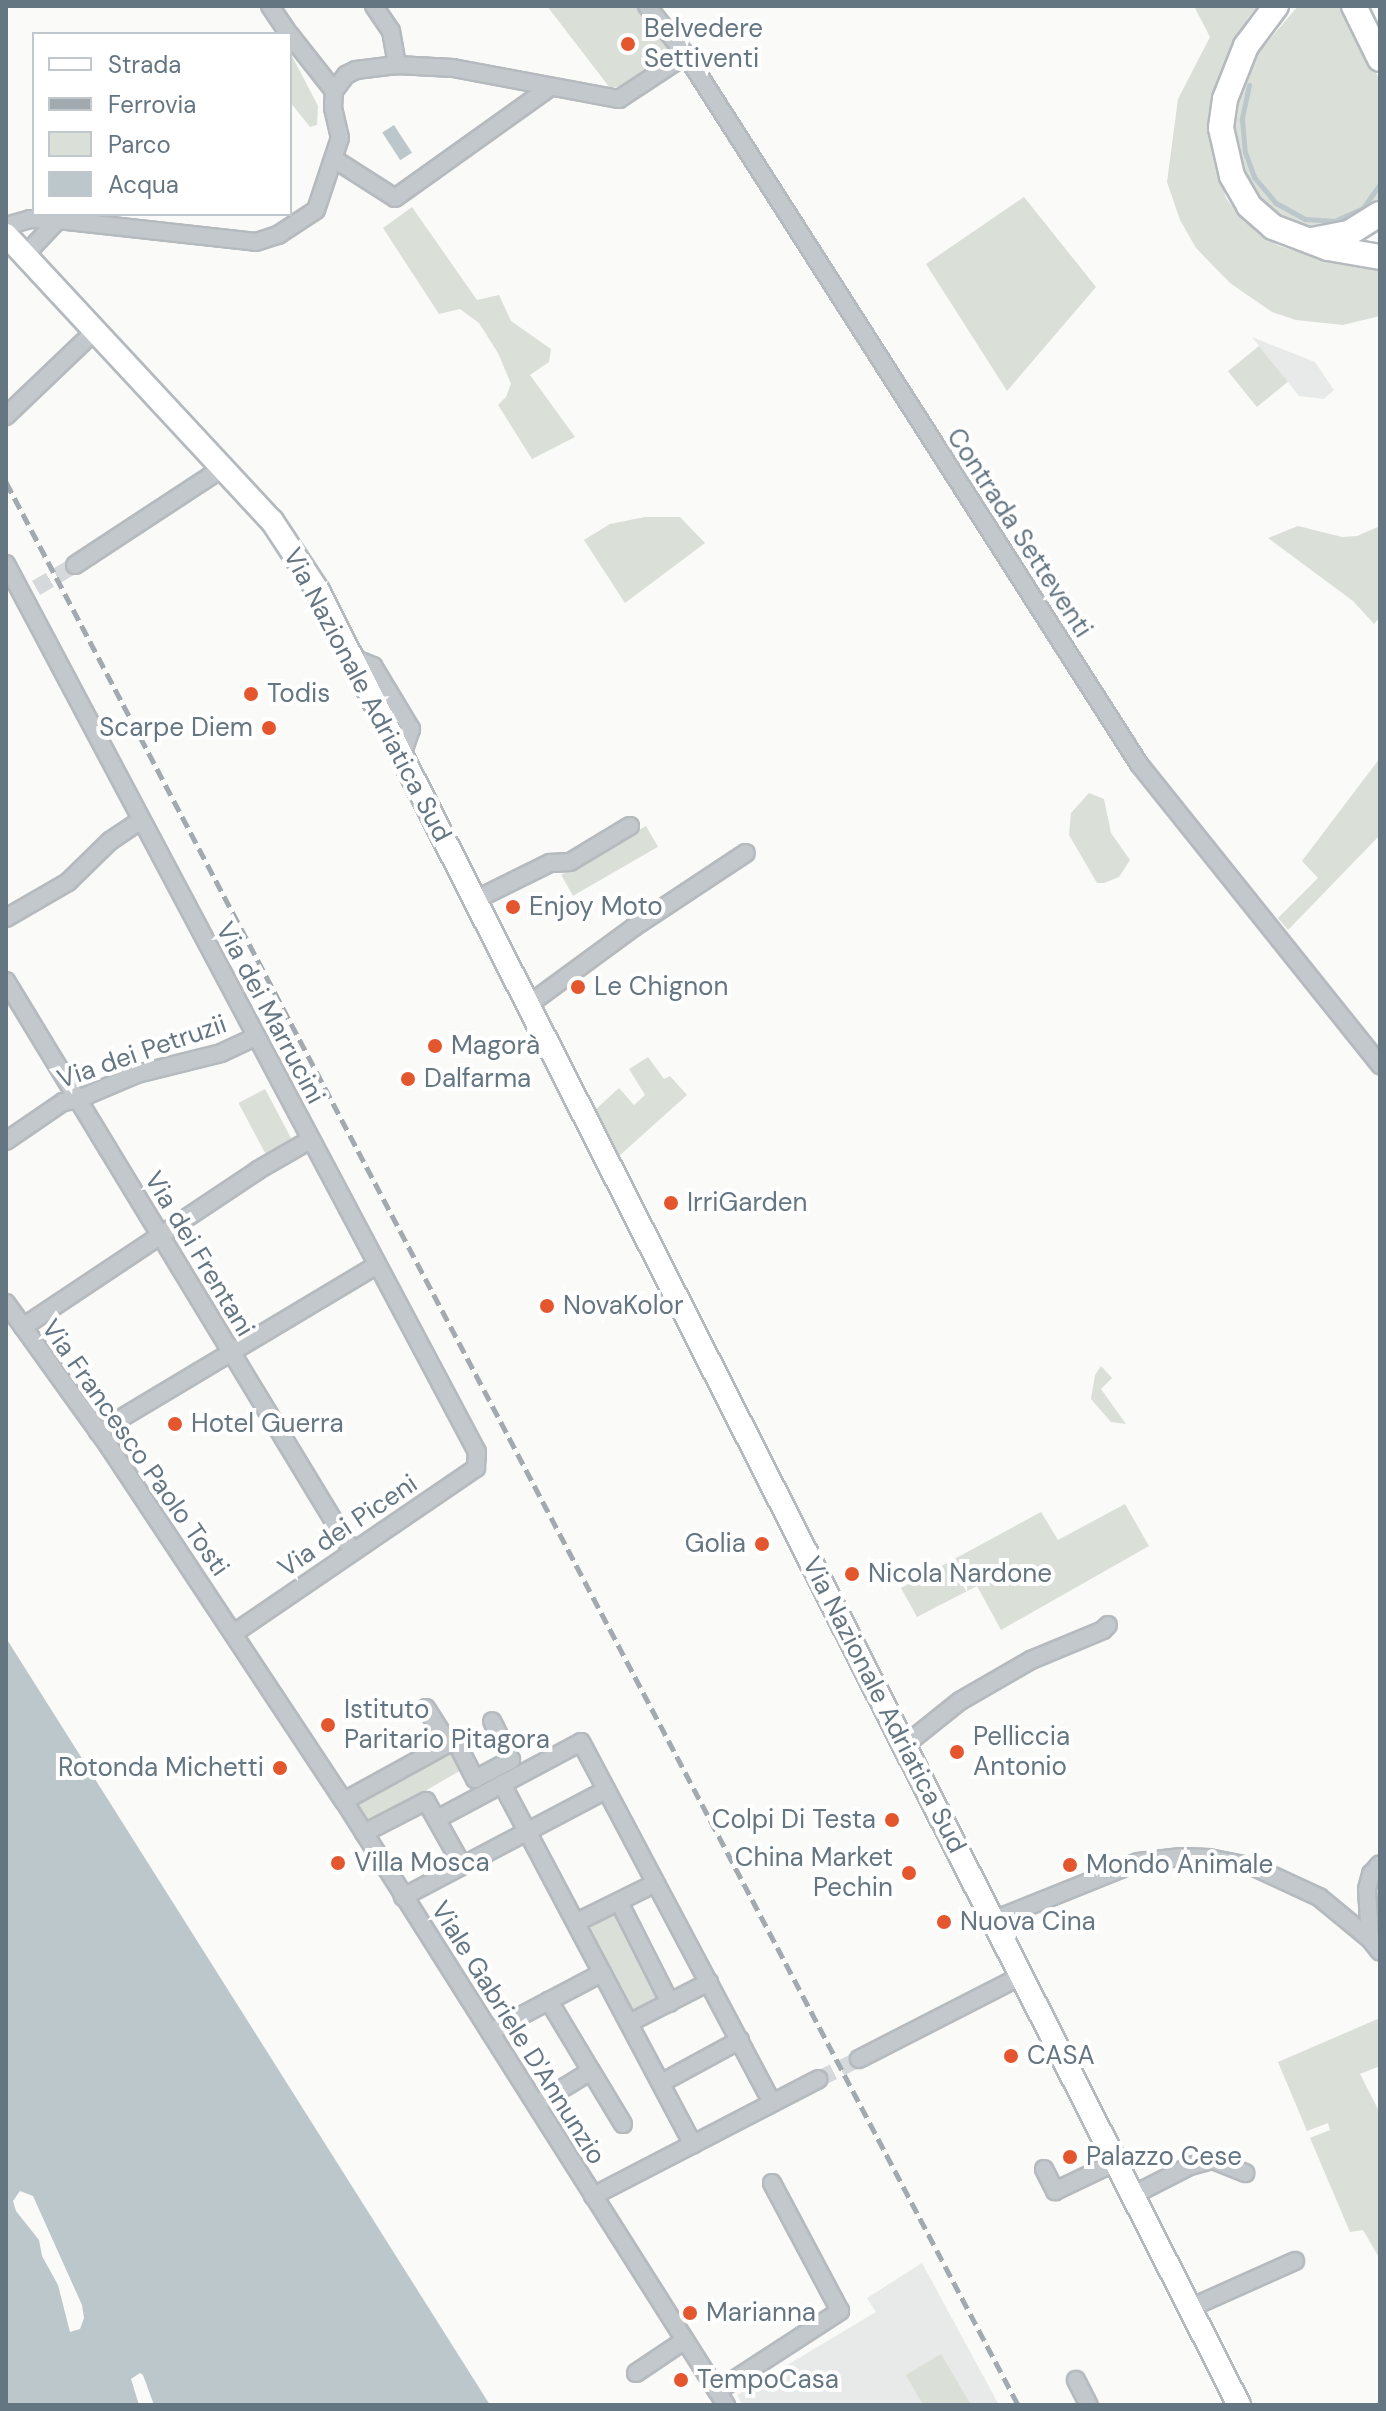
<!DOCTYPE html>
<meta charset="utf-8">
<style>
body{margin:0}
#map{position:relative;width:1386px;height:2411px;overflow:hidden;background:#fafaf8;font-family:"DM Sans",sans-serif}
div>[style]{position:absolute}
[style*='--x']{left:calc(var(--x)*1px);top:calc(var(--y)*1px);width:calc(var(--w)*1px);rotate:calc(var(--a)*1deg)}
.built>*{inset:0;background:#e8e9e9}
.green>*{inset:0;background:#dadfd7;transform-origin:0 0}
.water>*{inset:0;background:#bbc7cb;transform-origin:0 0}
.pier>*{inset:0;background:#fafaf8}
.stream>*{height:5px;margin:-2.5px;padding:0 2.5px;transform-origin:2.5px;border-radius:2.5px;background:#bbc7cb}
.minor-tunnel>*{height:16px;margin-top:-8px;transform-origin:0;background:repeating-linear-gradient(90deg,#d5d9db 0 16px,transparent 0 24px)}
.roads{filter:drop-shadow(2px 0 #b5babe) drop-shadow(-2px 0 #b5babe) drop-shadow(0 2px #b5babe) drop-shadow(0 -2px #b5babe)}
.minor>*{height:16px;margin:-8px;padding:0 8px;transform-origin:8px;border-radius:8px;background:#c3c8cc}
.major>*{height:22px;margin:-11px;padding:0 11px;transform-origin:11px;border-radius:11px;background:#fff}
.highway>*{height:24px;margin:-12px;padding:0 12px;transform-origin:12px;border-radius:12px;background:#fff}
.rail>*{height:5px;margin-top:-2.5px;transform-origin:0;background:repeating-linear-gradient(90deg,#a2aab0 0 12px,transparent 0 18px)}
.dots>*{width:22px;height:22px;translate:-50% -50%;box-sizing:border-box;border:4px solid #fff;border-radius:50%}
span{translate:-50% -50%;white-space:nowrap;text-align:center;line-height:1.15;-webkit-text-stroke:8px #fff;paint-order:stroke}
.poi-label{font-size:26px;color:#657683}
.left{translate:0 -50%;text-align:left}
.right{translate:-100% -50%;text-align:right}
.street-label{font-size:26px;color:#657683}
.frame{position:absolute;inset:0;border:8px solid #657683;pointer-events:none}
.legend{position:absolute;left:32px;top:32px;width:260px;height:184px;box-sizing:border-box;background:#fff;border:2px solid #c1c8cd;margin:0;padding:10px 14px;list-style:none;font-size:24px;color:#657683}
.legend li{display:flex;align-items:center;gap:16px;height:40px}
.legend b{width:40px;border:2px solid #c1c8cd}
</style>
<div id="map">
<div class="built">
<i style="clip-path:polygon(1252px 337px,1315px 362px,1334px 390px,1324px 399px,1299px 396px)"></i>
<i style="clip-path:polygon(922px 2263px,999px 2405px,743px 2405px,737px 2395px,876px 2312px,867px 2298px)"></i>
</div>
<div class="green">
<i style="clip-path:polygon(547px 6px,637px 6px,673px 51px,623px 86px,610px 88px)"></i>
<i style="clip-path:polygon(1194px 6px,1258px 6px,1247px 19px,1250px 23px,1211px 119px,1211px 147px,1226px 198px,1244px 221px,1277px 245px,1301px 253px,1380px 266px,1380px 316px,1343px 325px,1296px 320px,1272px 312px,1230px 283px,1196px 248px,1180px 220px,1167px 182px,1178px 99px,1210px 37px)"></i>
<i style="clip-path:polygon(1298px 6px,1344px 6px,1380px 81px,1380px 201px,1352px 222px,1315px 228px,1281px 217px,1261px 201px,1244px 174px,1234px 137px,1236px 106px,1247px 70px,1261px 44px,1265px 45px)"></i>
<i style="clip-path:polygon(290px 52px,318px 106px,317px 125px,310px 127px,290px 102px)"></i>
<i style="clip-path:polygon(1024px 197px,1096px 287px,1007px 391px,926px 264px)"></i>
<i style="clip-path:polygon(412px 207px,477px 300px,499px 295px,511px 321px,551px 349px,549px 362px,530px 375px,575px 437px,532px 459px,498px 405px,506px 397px,511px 384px,498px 353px,479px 323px,460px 309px,439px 314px,383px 228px)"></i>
<i style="left:1259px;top:346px;width:46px;height:40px;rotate:51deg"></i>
<i style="clip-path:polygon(645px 517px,680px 517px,705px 543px,625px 603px,584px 540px,610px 524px)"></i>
<i style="clip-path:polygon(1298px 526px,1342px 537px,1357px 536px,1380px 526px,1380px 617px,1374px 624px,1353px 601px,1268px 538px)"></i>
<i style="clip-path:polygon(1380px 758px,1380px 835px,1288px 930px,1278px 918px,1318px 878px,1302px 861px)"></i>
<i style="clip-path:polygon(1089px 793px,1104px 799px,1111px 833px,1130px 860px,1119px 877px,1104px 883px,1097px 883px,1069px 835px,1071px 813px)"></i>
<i style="left:646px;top:826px;width:24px;height:98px;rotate:60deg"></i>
<i style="clip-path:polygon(648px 1057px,664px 1079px,670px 1076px,687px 1095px,619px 1156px,596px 1109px,619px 1088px,634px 1105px,645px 1095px,629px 1069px)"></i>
<i style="left:265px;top:1089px;width:58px;height:30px;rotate:62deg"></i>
<i style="clip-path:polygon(1101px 1366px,1112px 1378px,1101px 1389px,1126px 1424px,1111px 1422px,1091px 1399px,1095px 1375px)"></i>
<i style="clip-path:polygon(1125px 1504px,1149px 1546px,1001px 1630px,977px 1586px,917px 1617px,901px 1588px,1041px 1512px,1058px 1540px)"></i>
<i style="left:448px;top:1750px;width:24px;height:107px;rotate:60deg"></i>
<i style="left:618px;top:1911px;width:102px;height:34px;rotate:62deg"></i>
<i style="clip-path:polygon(1380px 2018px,1380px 2066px,1360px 2074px,1380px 2113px,1380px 2259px,1363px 2230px,1350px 2232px,1310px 2138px,1330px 2130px,1328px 2123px,1307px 2131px,1278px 2062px)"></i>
<i style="clip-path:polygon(941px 2354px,971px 2405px,923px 2405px,906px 2375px)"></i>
</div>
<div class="water">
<i style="left:394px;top:125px;width:33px;height:14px;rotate:57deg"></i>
<i style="clip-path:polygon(6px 1638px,490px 2405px,6px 2405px)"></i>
</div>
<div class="pier">
<i style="clip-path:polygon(20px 2191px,33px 2196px,82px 2305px,84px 2318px,80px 2329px,70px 2332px,58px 2285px,42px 2256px,39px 2240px,16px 2211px,13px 2201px)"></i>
<i style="clip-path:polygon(140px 2373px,143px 2375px,154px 2405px,139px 2405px,131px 2379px)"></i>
</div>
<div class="stream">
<i style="--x:1249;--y:85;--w:35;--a:102"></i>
<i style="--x:1242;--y:119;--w:33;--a:85"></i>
<i style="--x:1245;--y:152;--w:27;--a:70"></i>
<i style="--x:1254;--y:177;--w:34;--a:50"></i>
<i style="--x:1276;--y:203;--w:33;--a:29"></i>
<i style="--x:1305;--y:219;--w:29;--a:4"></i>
<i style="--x:1334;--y:221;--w:32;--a:-24"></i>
<i style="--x:1363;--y:208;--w:28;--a:-55"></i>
</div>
<div class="minor-tunnel">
<i style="--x:36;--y:588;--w:45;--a:-30.5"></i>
<i style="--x:819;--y:2079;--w:45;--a:-26.6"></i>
</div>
<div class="roads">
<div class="minor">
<i style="--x:270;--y:6;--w:34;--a:56"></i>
<i style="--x:374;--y:6;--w:30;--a:56"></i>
<i style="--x:391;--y:31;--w:35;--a:80"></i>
<i style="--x:647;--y:6;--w:63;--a:51.5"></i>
<i style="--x:686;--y:55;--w:841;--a:57.42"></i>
<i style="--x:1139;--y:764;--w:386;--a:51.3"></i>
<i style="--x:290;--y:35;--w:71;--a:51.8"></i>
<i style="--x:334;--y:159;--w:72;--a:32.6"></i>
<i style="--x:395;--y:198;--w:188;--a:-35.5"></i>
<i style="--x:6;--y:226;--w:25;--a:-16"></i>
<i style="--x:30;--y:219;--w:28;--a:2"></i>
<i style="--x:58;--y:220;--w:199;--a:6.3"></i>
<i style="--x:256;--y:242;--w:23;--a:-18"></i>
<i style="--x:278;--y:235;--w:45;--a:-33.3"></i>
<i style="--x:316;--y:210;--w:76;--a:-71.6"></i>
<i style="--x:340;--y:138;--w:31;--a:-103"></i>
<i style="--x:333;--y:108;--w:17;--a:-87"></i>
<i style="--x:334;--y:91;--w:20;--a:-53"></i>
<i style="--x:346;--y:75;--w:11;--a:-27"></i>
<i style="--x:356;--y:70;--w:41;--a:-7"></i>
<i style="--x:397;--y:65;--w:56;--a:3.1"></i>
<i style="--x:453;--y:68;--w:169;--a:10.6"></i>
<i style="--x:619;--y:99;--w:80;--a:-33.3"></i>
<i style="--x:25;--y:255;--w:48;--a:-46.7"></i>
<i style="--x:6;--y:416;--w:124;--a:-43.7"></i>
<i style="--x:6;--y:564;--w:1005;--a:62.06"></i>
<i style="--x:477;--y:1452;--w:16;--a:94"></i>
<i style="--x:476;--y:1468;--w:293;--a:145.7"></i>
<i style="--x:75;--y:565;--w:178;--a:-33.3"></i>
<i style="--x:353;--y:658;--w:22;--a:22"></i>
<i style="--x:373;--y:666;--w:74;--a:58.9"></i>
<i style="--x:411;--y:729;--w:28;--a:109"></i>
<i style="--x:475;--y:900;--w:84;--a:-26.3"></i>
<i style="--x:550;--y:863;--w:20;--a:-3"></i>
<i style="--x:570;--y:862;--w:70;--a:-31"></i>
<i style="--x:6;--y:918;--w:72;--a:-30.1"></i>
<i style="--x:68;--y:882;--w:59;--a:-44.3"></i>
<i style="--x:110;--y:841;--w:37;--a:-34"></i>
<i style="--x:6;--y:981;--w:667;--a:58.74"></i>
<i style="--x:528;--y:1005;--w:132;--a:-36.3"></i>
<i style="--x:634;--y:927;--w:134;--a:-33.5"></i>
<i style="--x:6;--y:1141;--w:69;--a:-34.4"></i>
<i style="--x:63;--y:1102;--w:13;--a:-9"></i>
<i style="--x:76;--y:1100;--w:66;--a:-23.1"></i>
<i style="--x:137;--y:1074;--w:87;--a:-14"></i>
<i style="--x:221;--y:1053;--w:38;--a:-25"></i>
<i style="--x:6;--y:1303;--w:175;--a:54.3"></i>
<i style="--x:108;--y:1445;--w:427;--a:56.5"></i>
<i style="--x:344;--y:1801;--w:715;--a:57.69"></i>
<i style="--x:23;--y:1327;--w:283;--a:-33.7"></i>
<i style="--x:258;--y:1170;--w:60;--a:-30"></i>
<i style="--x:98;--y:1432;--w:325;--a:-30.9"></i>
<i style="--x:426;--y:1708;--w:43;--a:57.4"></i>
<i style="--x:905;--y:1745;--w:70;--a:-38.7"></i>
<i style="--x:960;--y:1701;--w:82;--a:-30"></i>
<i style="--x:1031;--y:1660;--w:78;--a:-22.6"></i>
<i style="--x:1103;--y:1630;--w:7;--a:-45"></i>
<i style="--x:502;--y:1784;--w:408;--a:62.1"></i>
<i style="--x:344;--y:1801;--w:127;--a:-28.8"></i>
<i style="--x:455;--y:1740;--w:44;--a:62.9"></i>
<i style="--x:475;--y:1779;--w:41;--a:-27.8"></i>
<i style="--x:511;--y:1760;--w:43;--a:-116"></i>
<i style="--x:437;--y:1819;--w:163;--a:-28.1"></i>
<i style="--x:581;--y:1742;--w:408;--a:62.1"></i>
<i style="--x:364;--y:1833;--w:70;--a:-27.3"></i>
<i style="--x:426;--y:1801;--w:73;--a:60.6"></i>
<i style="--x:403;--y:1897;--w:229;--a:-27.8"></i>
<i style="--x:619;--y:1902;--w:113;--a:63.2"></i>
<i style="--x:994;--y:1920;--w:155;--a:-21.9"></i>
<i style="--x:1138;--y:1862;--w:43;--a:-6.6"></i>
<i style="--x:1181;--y:1857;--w:28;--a:2"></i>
<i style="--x:1209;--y:1858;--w:46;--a:11.3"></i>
<i style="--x:1254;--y:1867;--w:72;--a:24.8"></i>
<i style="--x:1319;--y:1897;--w:66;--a:39.5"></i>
<i style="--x:1370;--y:1939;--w:16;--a:52"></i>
<i style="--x:577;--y:1922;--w:86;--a:-26.3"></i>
<i style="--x:1370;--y:1939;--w:50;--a:-93.4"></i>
<i style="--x:1367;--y:1889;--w:16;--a:-75"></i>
<i style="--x:1371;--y:1874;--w:13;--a:-48"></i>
<i style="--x:629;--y:2023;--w:90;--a:-27.1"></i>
<i style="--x:490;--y:2032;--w:127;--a:-27.8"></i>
<i style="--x:859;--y:2059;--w:182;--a:-27.1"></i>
<i style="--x:591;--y:2071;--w:62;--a:58.9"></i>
<i style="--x:661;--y:2083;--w:90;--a:-28.6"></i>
<i style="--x:537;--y:2104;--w:63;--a:-31.4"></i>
<i style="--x:591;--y:2071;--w:82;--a:-121"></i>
<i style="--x:1044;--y:2169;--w:25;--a:63"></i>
<i style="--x:1055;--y:2191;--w:68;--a:-25.4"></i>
<i style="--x:1133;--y:2195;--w:64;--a:-27"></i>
<i style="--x:1190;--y:2166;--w:24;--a:-15"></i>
<i style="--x:1213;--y:2160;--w:35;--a:22"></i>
<i style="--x:593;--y:2196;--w:254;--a:-27.4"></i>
<i style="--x:1190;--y:2308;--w:115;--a:-24.1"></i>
<i style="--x:636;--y:2373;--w:59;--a:-34"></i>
<i style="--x:1076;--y:2380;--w:28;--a:63"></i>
<i style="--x:717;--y:2391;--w:147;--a:-33"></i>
<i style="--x:840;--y:2311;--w:145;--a:-118"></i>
</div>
<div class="major">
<i style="--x:6;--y:235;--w:391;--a:47.1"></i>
<i style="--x:272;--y:521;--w:84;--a:56.7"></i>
<i style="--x:318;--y:591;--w:2034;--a:63.08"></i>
</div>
<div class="highway">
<i style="--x:1276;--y:6;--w:50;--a:126.9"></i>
<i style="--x:1246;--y:46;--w:57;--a:111.6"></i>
<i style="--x:1225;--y:99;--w:29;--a:98"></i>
<i style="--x:1221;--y:128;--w:49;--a:77.1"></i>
<i style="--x:1232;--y:176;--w:34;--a:60"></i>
<i style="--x:1249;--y:206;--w:32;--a:41"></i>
<i style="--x:1273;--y:227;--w:59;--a:20.9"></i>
<i style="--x:1328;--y:248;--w:53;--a:9.8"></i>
<i style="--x:1354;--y:6;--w:59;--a:63.9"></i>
<i style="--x:1312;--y:240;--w:38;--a:-11"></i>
<i style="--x:1349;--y:233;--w:36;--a:-32"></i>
</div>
</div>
<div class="rail">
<i style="--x:6;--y:482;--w:2173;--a:62.24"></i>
</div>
<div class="dots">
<i style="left:628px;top:44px;background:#e4572e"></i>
<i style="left:251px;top:694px;background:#e4572e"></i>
<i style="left:269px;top:728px;background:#e4572e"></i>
<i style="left:513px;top:907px;background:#e4572e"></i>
<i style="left:578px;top:987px;background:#e4572e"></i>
<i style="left:435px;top:1046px;background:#e4572e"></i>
<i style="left:408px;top:1079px;background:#e4572e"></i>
<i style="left:671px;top:1203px;background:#e4572e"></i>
<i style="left:547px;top:1306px;background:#e4572e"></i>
<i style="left:175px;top:1424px;background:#e4572e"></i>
<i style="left:762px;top:1544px;background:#e4572e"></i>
<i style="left:852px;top:1574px;background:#e4572e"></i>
<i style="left:328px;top:1725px;background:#e4572e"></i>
<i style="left:957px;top:1752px;background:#e4572e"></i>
<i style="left:280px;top:1768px;background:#e4572e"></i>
<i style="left:892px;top:1820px;background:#e4572e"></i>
<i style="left:338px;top:1863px;background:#e4572e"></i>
<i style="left:1070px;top:1865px;background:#e4572e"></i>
<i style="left:909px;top:1873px;background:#e4572e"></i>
<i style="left:944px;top:1922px;background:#e4572e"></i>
<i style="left:1011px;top:2056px;background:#e4572e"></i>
<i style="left:1070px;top:2157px;background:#e4572e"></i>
<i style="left:690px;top:2313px;background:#e4572e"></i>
<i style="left:681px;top:2380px;background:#e4572e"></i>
</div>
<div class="poi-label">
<span class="left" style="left:644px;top:44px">Belvedere<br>Settiventi</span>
<span class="left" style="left:267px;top:694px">Todis</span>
<span class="right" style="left:253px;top:728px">Scarpe Diem</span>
<span class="left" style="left:529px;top:907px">Enjoy Moto</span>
<span class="left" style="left:594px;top:987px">Le Chignon</span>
<span class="left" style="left:451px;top:1046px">Magorà</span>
<span class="left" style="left:424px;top:1079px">Dalfarma</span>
<span class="left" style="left:687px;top:1203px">IrriGarden</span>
<span class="left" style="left:563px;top:1306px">NovaKolor</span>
<span class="left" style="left:191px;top:1424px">Hotel Guerra</span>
<span class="right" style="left:746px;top:1544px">Golia</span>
<span class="left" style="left:868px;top:1574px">Nicola Nardone</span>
<span class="left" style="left:344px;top:1725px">Istituto<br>Paritario Pitagora</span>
<span class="left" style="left:973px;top:1752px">Pelliccia<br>Antonio</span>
<span class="right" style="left:264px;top:1768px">Rotonda Michetti</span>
<span class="right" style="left:876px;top:1820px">Colpi Di Testa</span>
<span class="right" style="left:893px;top:1873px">China Market<br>Pechin</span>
<span class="left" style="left:354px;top:1863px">Villa Mosca</span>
<span class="left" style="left:1086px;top:1865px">Mondo Animale</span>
<span class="left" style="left:960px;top:1922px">Nuova Cina</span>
<span class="left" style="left:1027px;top:2056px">CASA</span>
<span class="left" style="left:1086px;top:2157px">Palazzo Cese</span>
<span class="left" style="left:706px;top:2313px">Marianna</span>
<span class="left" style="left:697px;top:2380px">TempoCasa</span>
</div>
<div class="street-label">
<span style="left:1019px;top:533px;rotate:57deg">Contrada Setteventi</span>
<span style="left:367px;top:695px;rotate:62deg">Via Nazionale Adriatica Sud</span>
<span style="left:270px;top:1013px;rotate:62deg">Via dei Marrucini</span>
<span style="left:142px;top:1052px;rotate:-19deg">Via dei Petruzii</span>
<span style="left:199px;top:1254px;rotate:59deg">Via dei Frentani</span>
<span style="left:135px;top:1448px;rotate:55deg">Via Francesco Paolo Tosti</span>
<span style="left:348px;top:1526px;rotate:-34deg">Via dei Piceni</span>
<span style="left:884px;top:1705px;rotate:63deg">Via Nazionale Adriatica Sud</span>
<span style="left:518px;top:2033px;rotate:58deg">Viale Gabriele D'Annunzio</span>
</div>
<div class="frame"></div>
<ul class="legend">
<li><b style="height:10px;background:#fff"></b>Strada</li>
<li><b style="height:10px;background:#a2aab0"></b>Ferrovia</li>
<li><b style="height:22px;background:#dadfd7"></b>Parco</li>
<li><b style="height:22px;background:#bbc7cb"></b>Acqua</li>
</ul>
</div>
